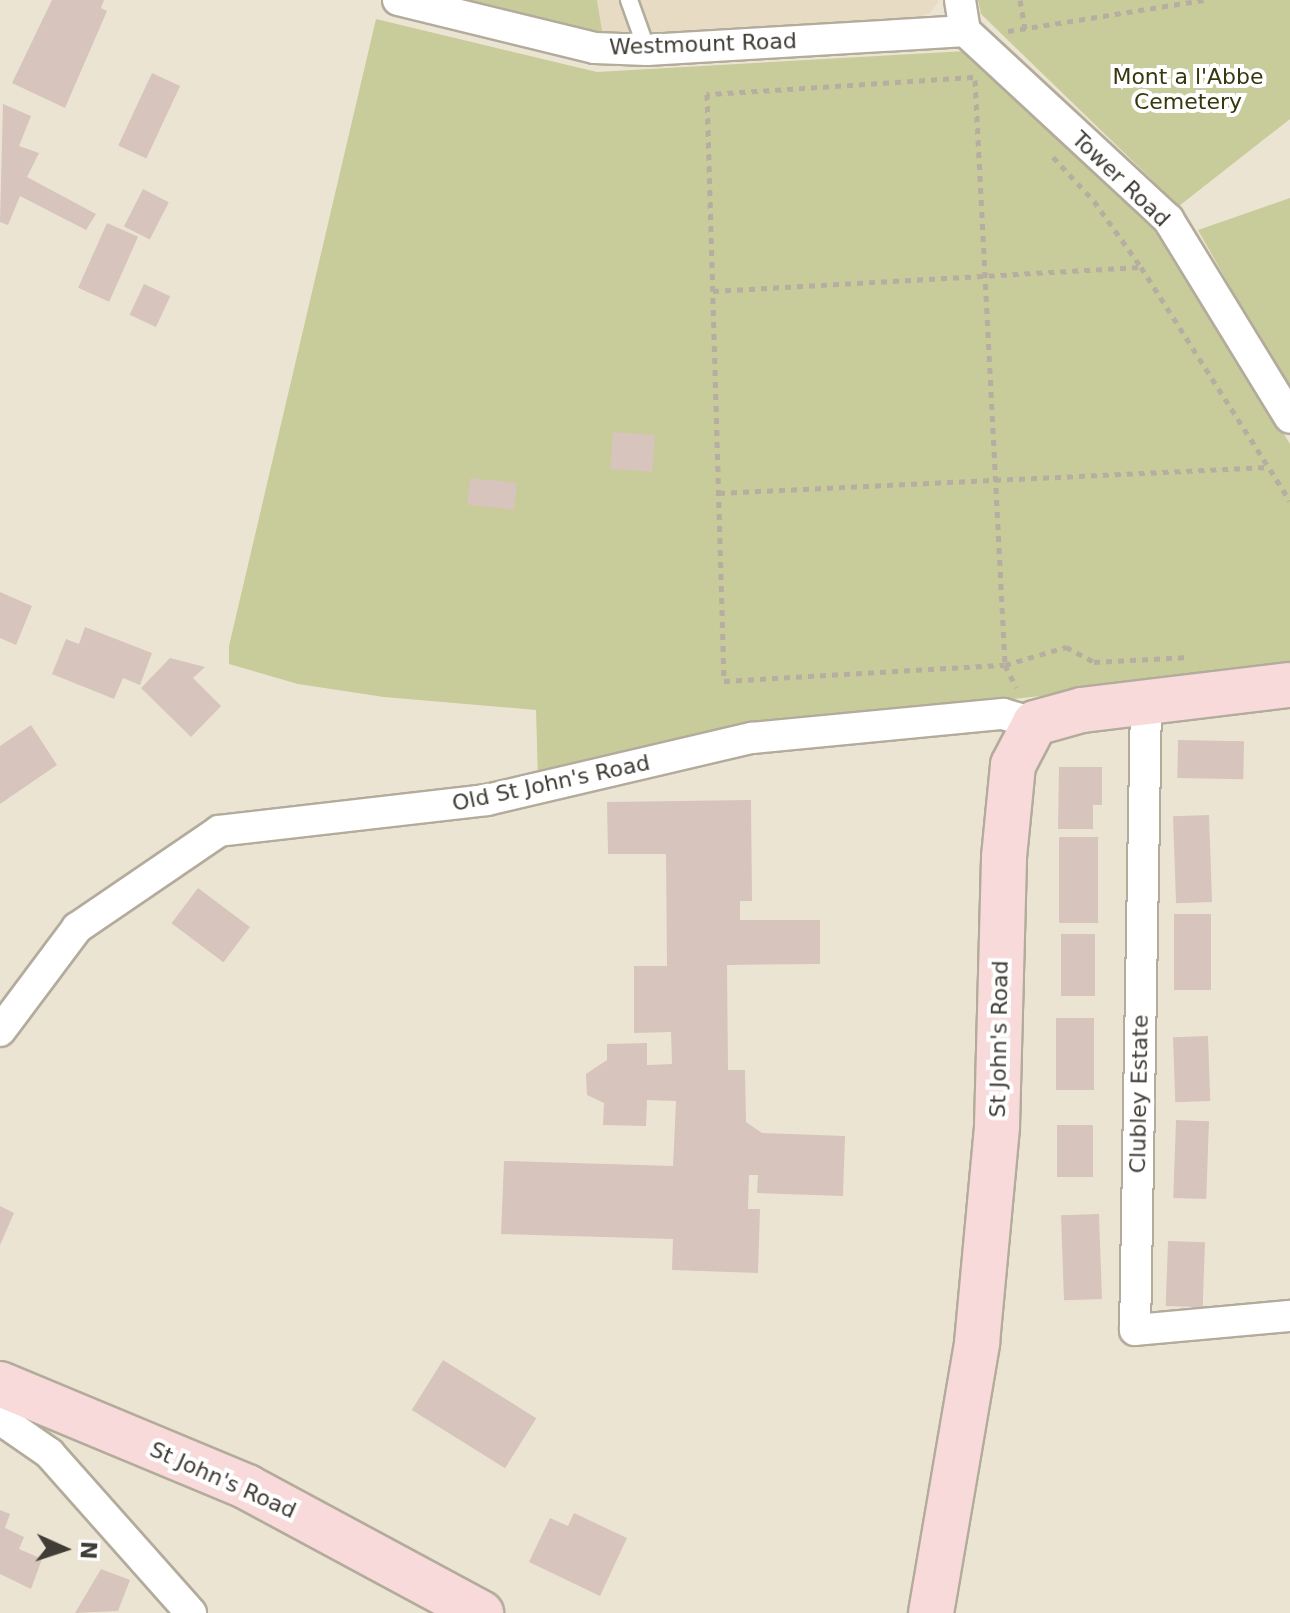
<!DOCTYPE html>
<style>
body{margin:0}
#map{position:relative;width:1290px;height:1613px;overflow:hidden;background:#ece4d3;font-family:"DejaVu Sans",sans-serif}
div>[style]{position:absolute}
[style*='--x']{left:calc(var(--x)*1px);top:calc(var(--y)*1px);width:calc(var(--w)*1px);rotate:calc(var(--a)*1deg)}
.built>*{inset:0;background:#e7dbc3}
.green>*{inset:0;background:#c8cb9a}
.building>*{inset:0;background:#d7c4bd;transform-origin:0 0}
.path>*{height:5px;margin-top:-2.5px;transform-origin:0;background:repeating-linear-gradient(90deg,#b5aea1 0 6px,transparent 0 12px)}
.roads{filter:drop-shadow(2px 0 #b3ab9b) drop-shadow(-2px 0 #b3ab9b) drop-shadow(0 2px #b3ab9b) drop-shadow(0 -2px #b3ab9b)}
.service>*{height:16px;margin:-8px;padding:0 8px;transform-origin:8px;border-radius:8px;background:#fff}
.minor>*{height:30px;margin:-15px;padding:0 15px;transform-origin:15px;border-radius:15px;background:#fff}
.secondary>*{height:44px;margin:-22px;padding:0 22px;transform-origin:22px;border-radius:22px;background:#f9dadb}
span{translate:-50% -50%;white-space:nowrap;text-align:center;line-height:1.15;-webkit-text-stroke:8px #fff;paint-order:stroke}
.street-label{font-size:22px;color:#403c36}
.park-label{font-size:22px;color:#37380d}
.north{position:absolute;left:24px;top:1509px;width:80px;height:80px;-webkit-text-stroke:6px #fff;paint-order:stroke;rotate:93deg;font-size:22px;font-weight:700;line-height:32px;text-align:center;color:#403c36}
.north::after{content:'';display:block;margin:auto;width:28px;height:36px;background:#403c36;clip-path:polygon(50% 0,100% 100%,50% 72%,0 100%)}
</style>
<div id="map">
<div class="built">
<i style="clip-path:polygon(597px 0,938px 0,938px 2px,930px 13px,906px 22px,603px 37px)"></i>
</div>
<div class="green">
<i style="clip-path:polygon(469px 0,597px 0,603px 37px)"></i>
<i style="clip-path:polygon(978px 0,1290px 0,1290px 119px,1179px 206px,981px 14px)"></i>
<i style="clip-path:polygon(376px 19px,597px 72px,966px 51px,1146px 213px,1290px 444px,1290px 668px,701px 734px,538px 779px,536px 710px,384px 697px,298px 684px,229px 664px,229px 646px)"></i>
<i style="clip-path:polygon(1290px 198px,1290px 393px,1198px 230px)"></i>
</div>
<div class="building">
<i style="clip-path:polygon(52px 0,104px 0,101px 8px,107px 11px,65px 108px,12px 83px)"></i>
<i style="left:152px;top:73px;width:31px;height:80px;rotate:25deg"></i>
<i style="clip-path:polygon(3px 104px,31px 116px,19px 146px,39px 153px,27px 177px,96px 214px,86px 230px,20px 196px,8px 225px,0 222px)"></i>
<i style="left:143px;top:189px;width:29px;height:42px;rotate:27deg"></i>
<i style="left:107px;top:223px;width:34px;height:71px;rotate:24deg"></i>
<i style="left:144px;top:284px;width:29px;height:34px;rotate:25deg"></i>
<i style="left:613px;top:432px;width:42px;height:37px;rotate:4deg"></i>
<i style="left:470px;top:478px;width:47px;height:27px;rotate:6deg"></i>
<i style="clip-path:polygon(0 592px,32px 606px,16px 645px,0 638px)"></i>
<i style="clip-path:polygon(85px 627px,152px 653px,140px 685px,123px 678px,114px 699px,52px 674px,66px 639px,79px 644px)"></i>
<i style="clip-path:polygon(170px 658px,205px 667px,193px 678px,221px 706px,191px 737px,141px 688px)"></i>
<i style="clip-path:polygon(31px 725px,57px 765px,0 804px,0 746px)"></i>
<i style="left:1178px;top:740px;width:66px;height:38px;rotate:1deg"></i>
<i style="clip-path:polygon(1059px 767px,1102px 767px,1102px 805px,1093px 805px,1093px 829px,1058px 829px)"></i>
<i style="clip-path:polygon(751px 800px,752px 901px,740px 901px,740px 920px,820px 920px,820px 964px,727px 965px,728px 1070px,745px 1070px,746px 1122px,762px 1133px,845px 1136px,843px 1196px,757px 1193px,758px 1175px,749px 1175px,748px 1209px,760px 1209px,758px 1273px,672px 1270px,673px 1239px,501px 1234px,504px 1161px,673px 1166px,676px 1101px,647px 1100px,646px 1126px,603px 1125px,604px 1103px,587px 1095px,586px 1074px,607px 1060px,607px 1044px,647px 1043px,647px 1065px,672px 1064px,671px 1032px,634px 1033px,634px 966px,667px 966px,666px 854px,608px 854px,607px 802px)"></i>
<i style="left:1209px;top:815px;width:87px;height:36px;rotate:88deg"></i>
<i style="left:1059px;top:837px;width:39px;height:86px"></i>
<i style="left:198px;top:888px;width:65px;height:44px;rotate:37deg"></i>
<i style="left:1174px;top:914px;width:37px;height:76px"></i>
<i style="left:1061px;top:934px;width:34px;height:62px"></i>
<i style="left:1056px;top:1018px;width:38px;height:72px"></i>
<i style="left:1208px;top:1036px;width:65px;height:35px;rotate:88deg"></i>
<i style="left:1176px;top:1120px;width:33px;height:78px;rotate:2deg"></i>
<i style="left:1057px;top:1125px;width:36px;height:52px"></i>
<i style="clip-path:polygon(0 1206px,14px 1213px,0 1245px)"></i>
<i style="left:1099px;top:1214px;width:85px;height:38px;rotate:88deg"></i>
<i style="left:1168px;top:1241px;width:37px;height:65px;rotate:2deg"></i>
<i style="left:443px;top:1360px;width:110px;height:59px;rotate:32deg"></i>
<i style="clip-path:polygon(0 1510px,10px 1514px,5px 1528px,24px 1537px,19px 1549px,42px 1559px,31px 1589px,0 1574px)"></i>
<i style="clip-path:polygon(574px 1513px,627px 1538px,600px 1596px,529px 1562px,550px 1518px,568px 1526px)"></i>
<i style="clip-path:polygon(101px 1569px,130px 1580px,118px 1611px,75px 1613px)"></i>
</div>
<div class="path">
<i style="--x:1020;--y:0;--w:29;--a:80"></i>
<i style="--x:1008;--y:31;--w:198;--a:-9"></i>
<i style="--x:973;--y:77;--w:267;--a:176.3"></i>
<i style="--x:707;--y:94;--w:587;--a:88.34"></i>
<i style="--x:724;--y:681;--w:281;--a:-3.3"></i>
<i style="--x:1005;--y:665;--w:64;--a:-16.4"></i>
<i style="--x:1066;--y:647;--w:32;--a:28"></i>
<i style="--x:1094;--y:662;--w:95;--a:-3"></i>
<i style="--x:975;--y:80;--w:586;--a:87.06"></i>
<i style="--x:1005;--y:665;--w:25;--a:63"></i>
<i style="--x:1053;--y:157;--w:60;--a:47"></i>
<i style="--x:1094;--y:201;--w:81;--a:54.5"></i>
<i style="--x:1141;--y:267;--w:277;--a:57.5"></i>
<i style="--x:713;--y:291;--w:429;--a:-3.2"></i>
<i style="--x:719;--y:493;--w:550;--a:-2.71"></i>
</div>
<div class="roads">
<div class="service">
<i style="--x:629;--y:0;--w:53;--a:70.2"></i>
</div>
<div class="minor">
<i style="--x:398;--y:0;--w:203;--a:13.7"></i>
<i style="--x:595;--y:48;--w:52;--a:2.2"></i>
<i style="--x:647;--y:50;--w:319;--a:-3.4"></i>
<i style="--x:960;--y:0;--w:31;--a:81"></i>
<i style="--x:965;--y:31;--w:277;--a:42.8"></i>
<i style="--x:1168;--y:219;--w:233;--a:58.5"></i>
<i style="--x:1146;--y:702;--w:628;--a:91"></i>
<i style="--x:1135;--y:1330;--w:156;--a:-5.2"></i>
<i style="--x:0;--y:1031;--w:129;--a:-53.2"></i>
<i style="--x:77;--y:928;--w:172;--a:-34.3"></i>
<i style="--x:219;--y:831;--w:270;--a:-6.6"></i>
<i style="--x:487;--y:800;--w:272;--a:-13.2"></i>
<i style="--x:752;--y:738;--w:252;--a:-5.5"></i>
<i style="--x:1003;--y:714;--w:33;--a:16"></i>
<i style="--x:0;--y:1419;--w:60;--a:34.8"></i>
<i style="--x:49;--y:1453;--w:214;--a:48.4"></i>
</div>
<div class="secondary">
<i style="--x:0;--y:1384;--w:268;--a:22.6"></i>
<i style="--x:247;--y:1487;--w:266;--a:28.3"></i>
<i style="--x:931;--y:1613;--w:274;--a:-80.3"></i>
<i style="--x:977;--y:1343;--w:218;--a:-84.7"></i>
<i style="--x:997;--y:1126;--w:269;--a:-88.5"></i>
<i style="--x:1004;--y:857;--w:92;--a:-84.4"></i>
<i style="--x:1013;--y:765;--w:47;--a:-62.4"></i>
<i style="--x:1035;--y:723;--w:49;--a:-15.5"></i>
<i style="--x:1082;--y:710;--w:209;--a:-6.9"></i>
</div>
</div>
<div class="street-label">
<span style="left:703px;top:44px;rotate:-2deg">Westmount Road</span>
<span style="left:1121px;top:179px;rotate:44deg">Tower Road</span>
<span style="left:551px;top:783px;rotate:-12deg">Old St John's Road</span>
<span style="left:999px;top:1039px;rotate:-89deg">St John's Road</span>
<span style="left:1139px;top:1094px;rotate:-89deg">Clubley Estate</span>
<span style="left:223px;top:1480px;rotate:24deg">St John's Road</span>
</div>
<div class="park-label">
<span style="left:1188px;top:89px">Mont a l'Abbe<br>Cemetery</span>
</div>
<div class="north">N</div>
</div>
